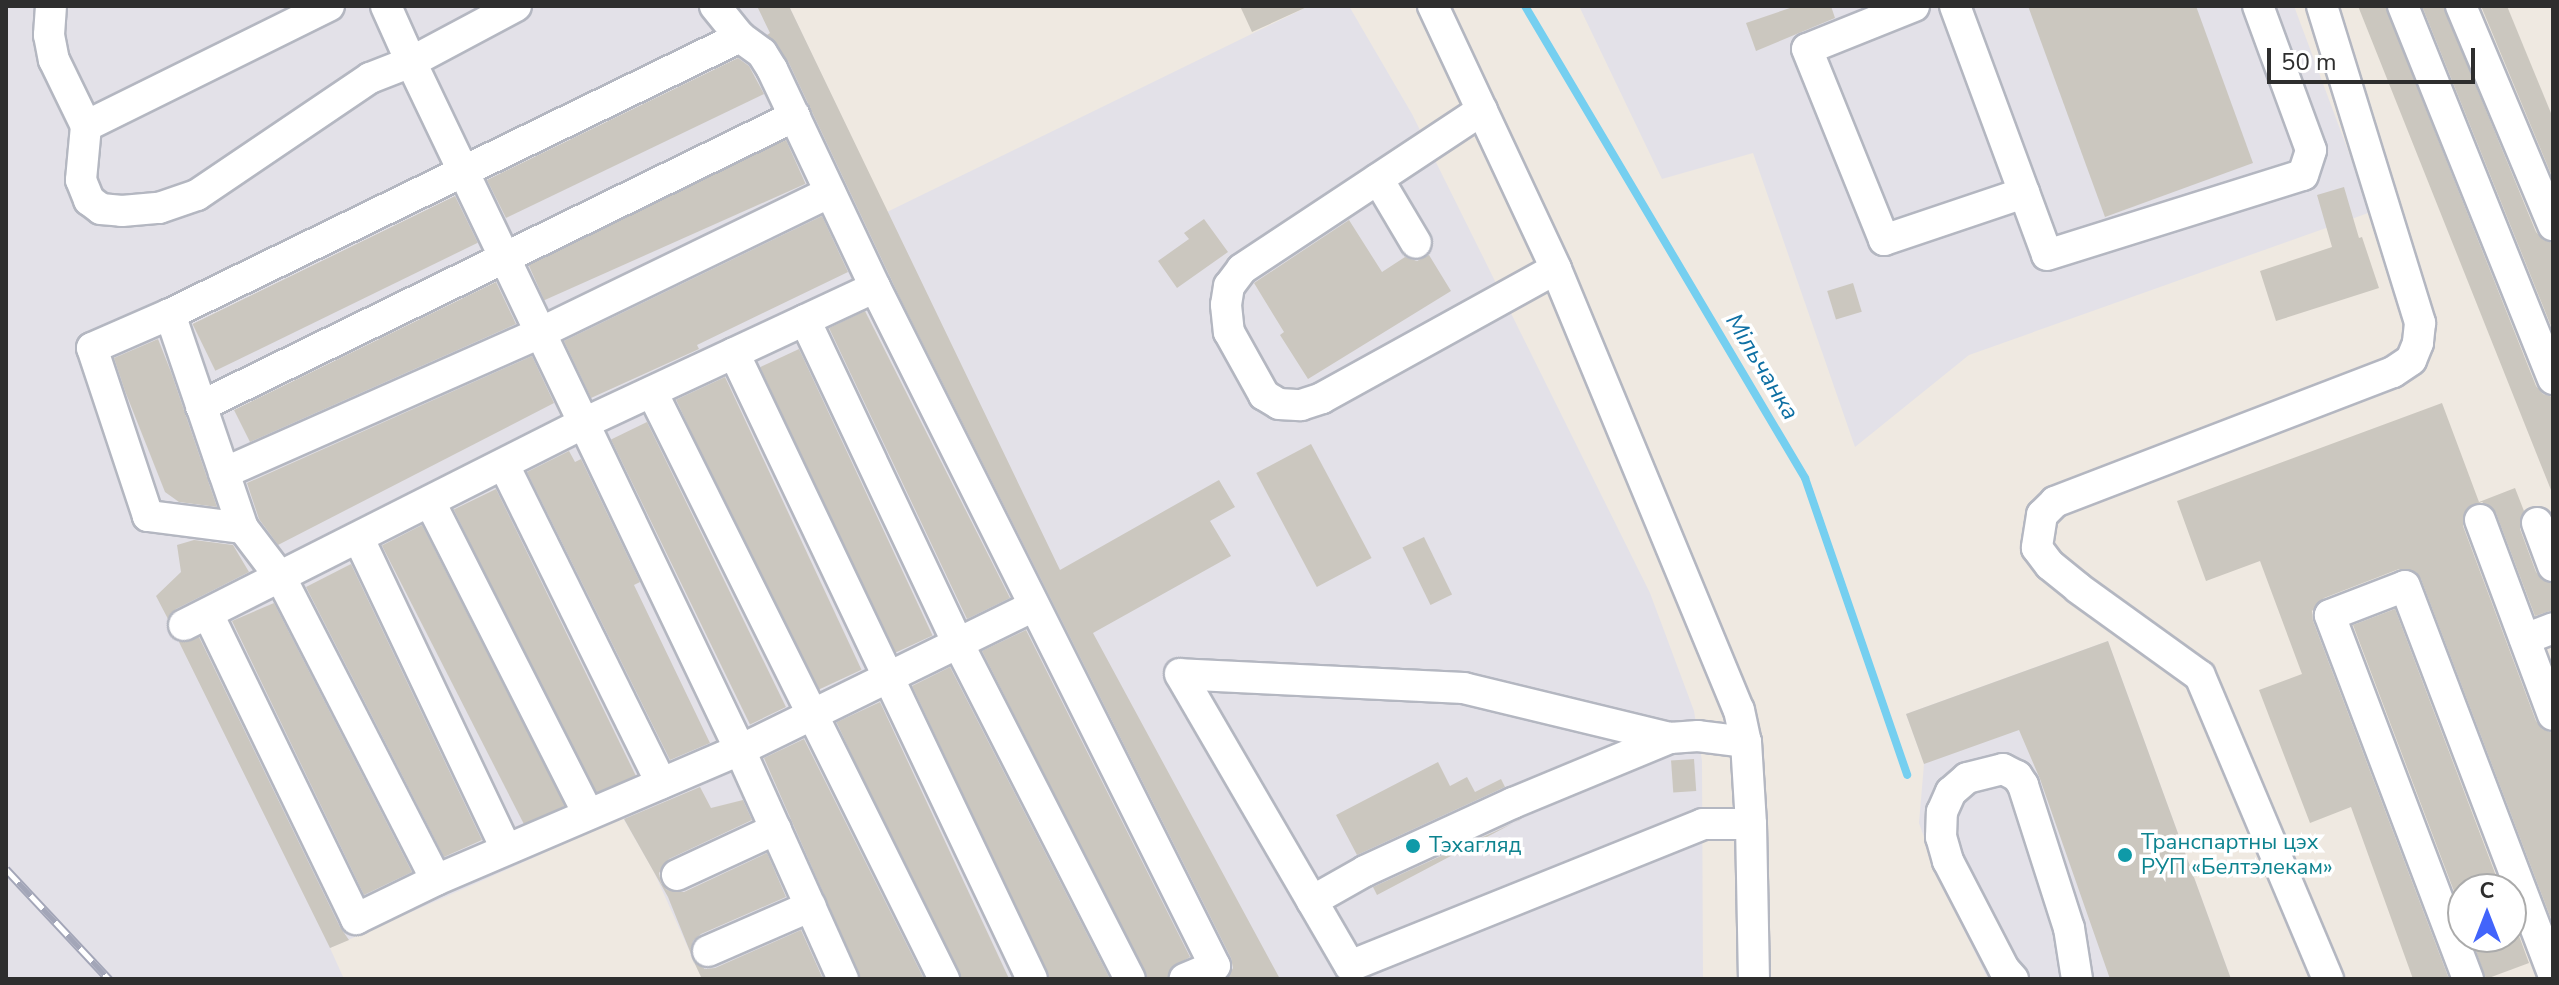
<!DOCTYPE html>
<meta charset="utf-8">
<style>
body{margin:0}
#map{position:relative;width:2559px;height:985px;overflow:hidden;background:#efe9e1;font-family:"Nunito Sans",sans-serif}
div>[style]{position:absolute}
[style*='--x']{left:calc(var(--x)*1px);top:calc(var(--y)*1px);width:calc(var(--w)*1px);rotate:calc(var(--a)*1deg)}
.industrial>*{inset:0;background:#e3e1e8}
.stream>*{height:8px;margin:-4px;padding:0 4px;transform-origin:4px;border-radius:4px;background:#75cff0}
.building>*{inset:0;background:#cbc7bf;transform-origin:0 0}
.roads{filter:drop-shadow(2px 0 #b4b7c1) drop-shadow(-2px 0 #b4b7c1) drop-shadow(0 2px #b4b7c1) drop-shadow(0 -2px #b4b7c1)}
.minor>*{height:30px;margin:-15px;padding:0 15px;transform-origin:15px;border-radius:15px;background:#fff}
.rail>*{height:9px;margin-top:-4.5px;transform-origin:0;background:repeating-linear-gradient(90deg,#fff 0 18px,#a3a6b8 0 36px);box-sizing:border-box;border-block:2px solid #a3a6b8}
.dots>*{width:22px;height:22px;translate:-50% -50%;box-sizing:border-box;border:4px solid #fff;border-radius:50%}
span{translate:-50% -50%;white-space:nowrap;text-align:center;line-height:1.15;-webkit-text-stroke:7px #fff;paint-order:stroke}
.culture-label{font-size:22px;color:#0d838f}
.left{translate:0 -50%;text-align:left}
.water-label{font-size:24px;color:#0d6fa3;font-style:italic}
.frame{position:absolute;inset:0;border:8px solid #2e2e2e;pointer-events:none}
.north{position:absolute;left:2447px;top:873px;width:80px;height:80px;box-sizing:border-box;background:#fff;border:2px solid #ababab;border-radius:50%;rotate:0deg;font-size:22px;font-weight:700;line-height:32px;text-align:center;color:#2e2e2e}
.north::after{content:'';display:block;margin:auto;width:28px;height:36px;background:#4264fb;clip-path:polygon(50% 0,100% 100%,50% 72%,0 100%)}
.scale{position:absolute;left:2267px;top:48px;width:208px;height:36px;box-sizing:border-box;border:4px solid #2e2e2e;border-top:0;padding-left:10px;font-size:24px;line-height:28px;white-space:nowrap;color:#2e2e2e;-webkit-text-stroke:6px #fff;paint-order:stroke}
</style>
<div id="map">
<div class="industrial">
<i style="clip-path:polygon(6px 6px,789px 6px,887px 212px,1309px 6px,1349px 6px,1412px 114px,1650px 593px,1694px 711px,1702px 761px,1703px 979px,702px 979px,654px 872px,623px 818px,330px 948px,344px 979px,6px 979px)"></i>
<i style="clip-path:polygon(1579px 6px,2294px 6px,2371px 212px,1969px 355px,1855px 447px,1753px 153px,1662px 179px)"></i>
<i style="clip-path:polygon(2108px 641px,2231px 979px,1988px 979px,1938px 877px,1919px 823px,1924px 764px,1906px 714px)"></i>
</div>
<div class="stream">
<i style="--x:1525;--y:6;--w:549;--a:59.32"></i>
<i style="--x:1805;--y:478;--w:314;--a:71"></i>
</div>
<div class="building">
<i style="clip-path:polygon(757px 6px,789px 6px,1060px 570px,1219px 480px,1235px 507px,1210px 521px,1231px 556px,1093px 633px,1280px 979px,1227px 979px,1233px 968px,1231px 958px,900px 298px,788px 61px,767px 35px,770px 33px)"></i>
<i style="clip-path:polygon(1240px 6px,1309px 6px,1252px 32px)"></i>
<i style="clip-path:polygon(1796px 6px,1831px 6px,1835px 18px,1756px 51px,1746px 23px)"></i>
<i style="clip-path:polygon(2028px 6px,2196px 6px,2253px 163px,2105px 217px)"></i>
<i style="clip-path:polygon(2358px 6px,2385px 6px,2536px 386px,2543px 394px,2553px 397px,2553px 495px)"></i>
<i style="clip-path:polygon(2422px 6px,2443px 6px,2536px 232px,2543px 240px,2553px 243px,2553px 331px)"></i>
<i style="clip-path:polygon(2481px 6px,2507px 6px,2553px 118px,2553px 179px)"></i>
<i style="clip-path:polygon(738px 58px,749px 66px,764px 94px,506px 218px,487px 180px)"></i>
<i style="left:786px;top:140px;width:48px;height:286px;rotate:66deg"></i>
<i style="clip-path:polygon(2344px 187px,2359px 238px,2362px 237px,2379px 288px,2276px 321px,2260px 271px,2332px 247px,2317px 195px)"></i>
<i style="left:455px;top:196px;width:52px;height:292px;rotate:64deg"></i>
<i style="clip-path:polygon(822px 216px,848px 272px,697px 345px,699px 349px,591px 398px,564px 341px)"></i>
<i style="clip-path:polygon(1204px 219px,1228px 252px,1177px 288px,1158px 261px,1189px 239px,1184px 233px)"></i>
<i style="clip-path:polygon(1349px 220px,1382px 272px,1405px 257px,1417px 261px,1429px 255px,1451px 291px,1308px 379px,1280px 335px,1284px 332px,1254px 283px)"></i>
<i style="clip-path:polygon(496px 282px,516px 324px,250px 442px,234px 410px)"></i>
<i style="left:1853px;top:283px;width:30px;height:27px;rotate:73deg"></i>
<i style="clip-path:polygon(865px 311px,1010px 598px,967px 619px,829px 328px)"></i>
<i style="clip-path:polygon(158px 339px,171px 372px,217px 507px,179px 502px,165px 492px,125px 391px,114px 358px)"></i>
<i style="left:799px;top:349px;width:316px;height:43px;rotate:65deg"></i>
<i style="clip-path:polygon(532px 356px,554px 403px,278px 545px,259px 519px,247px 483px)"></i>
<i style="left:725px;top:377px;width:323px;height:54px;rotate:65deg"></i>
<i style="clip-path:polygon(2442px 403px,2479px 502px,2515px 488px,2524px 511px,2520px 529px,2536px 572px,2542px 580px,2553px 584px,2553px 610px,2535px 616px,2496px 513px,2482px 502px,2467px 508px,2463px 526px,2536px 721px,2542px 729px,2553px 733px,2553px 924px,2421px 579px,2416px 572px,2399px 569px,2324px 598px,2312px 611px,2313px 621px,2449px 979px,2413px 979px,2351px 807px,2310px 823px,2259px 690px,2302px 674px,2260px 561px,2206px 581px,2177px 501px)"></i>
<i style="left:647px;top:422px;width:317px;height:40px;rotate:64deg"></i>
<i style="left:1311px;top:444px;width:129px;height:62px;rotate:62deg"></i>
<i style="clip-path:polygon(569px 451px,575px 462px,581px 459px,640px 582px,634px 585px,710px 743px,670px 760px,527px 472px)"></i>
<i style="left:496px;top:489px;width:319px;height:47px;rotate:64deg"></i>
<i style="left:422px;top:525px;width:315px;height:45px;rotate:63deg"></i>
<i style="left:1424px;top:537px;width:64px;height:24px;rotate:64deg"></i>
<i style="clip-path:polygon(194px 540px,233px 545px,249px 572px,176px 609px,168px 619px,156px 596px,181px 572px,177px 545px)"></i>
<i style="clip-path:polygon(351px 564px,482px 840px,444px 857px,306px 587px)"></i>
<i style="clip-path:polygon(274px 603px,412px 872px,364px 895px,232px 621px)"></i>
<i style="clip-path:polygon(2395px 609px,2501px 889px,2463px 889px,2463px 915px,2353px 625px)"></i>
<i style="clip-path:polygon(1026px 630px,1190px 957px,1171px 968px,1167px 979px,1148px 979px,982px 651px)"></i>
<i style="clip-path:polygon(199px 637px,340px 927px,349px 940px,330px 948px,179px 642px)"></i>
<i style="clip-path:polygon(2108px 641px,2231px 979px,2110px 979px,2040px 779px,2019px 730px,1924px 764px,1906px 714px)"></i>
<i style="clip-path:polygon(950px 667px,1110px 979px,1050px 979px,912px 686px)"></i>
<i style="left:880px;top:702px;width:307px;height:48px;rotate:65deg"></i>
<i style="clip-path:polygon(804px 739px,924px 979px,861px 979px,764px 758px)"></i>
<i style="left:1694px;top:759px;width:32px;height:23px;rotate:86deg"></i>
<i style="clip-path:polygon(1438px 762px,1450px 786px,1467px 777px,1475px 792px,1501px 779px,1505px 787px,1357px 855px,1336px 815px)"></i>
<i style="clip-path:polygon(700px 787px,711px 808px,743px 800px,752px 820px,669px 859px,659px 873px,661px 883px,667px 890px,684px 892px,767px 853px,786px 897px,701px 934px,693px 941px,691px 954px,668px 897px,624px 819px)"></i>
<i style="clip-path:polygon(1521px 819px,1377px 895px,1373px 887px,1520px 820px)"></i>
<i style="clip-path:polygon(2511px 914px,2529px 963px,2486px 979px,2471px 937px,2511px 937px)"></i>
<i style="clip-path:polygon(801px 930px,823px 979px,702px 979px,694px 962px,705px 969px,715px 968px)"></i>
</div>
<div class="roads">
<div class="minor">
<i style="--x:51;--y:6;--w:29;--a:94"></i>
<i style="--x:49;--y:35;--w:25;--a:79"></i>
<i style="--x:54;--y:60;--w:73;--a:64.1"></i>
<i style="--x:86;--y:126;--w:54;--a:95.3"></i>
<i style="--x:81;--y:180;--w:22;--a:68"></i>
<i style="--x:89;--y:200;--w:15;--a:37"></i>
<i style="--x:101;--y:209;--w:21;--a:5"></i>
<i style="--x:122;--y:211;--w:37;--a:-5"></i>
<i style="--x:159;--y:208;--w:40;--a:-18.9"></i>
<i style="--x:197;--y:195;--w:209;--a:-34.1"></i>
<i style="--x:370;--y:78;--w:44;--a:-21.3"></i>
<i style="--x:411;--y:62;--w:61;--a:-114.1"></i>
<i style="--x:516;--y:6;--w:119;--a:151.9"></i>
<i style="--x:411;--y:62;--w:763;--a:64.44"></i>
<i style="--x:740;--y:750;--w:251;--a:65.8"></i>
<i style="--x:715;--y:6;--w:40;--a:51"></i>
<i style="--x:740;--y:37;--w:27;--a:36"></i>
<i style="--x:762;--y:53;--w:19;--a:58"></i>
<i style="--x:772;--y:69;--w:241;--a:64.7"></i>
<i style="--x:875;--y:287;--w:759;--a:63.4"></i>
<i style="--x:1215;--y:966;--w:33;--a:157"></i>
<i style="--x:1433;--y:6;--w:290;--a:64.9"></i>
<i style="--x:1556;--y:269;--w:477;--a:67.5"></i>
<i style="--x:1739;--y:710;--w:33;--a:78"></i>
<i style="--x:1746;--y:742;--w:82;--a:86.5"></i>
<i style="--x:1751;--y:824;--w:155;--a:88.9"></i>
<i style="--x:1914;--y:6;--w:115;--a:158.1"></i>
<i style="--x:1807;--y:49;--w:206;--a:68"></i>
<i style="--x:1884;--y:240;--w:148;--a:-18.6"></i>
<i style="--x:1955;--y:6;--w:265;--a:69.7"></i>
<i style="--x:2047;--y:255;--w:268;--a:-17.4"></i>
<i style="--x:2303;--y:175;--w:26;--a:-72"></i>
<i style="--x:2311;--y:150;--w:153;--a:-110.2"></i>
<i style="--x:2322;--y:6;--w:332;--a:72.8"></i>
<i style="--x:2420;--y:323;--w:20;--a:96"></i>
<i style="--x:2418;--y:343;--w:18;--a:112"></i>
<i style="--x:2411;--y:360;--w:22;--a:146"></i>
<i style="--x:2393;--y:372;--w:362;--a:159"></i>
<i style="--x:2055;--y:502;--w:18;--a:135"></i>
<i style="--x:2042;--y:515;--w:33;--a:99"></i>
<i style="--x:2037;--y:548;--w:21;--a:53"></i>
<i style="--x:2050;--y:565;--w:36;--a:39"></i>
<i style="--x:2078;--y:588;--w:150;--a:35.8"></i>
<i style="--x:2200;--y:676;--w:329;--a:67.1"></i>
<i style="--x:2403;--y:6;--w:402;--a:68.1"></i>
<i style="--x:2461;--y:6;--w:238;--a:67.2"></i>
<i style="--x:1482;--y:110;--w:288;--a:146.5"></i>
<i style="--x:1242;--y:269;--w:21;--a:127"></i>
<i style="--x:1229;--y:286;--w:19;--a:99"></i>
<i style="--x:1226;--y:305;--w:27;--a:84"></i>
<i style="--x:1229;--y:332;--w:72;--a:60.9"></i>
<i style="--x:1264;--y:395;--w:17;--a:31"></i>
<i style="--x:1279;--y:404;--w:22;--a:3"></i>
<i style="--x:1301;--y:405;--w:22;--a:-18"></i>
<i style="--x:1322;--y:398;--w:267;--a:-28.9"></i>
<i style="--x:86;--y:126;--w:271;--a:-26.3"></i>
<i style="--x:1378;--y:179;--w:74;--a:59.3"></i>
<i style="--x:170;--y:314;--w:226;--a:71.2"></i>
<i style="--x:243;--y:528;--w:63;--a:52.8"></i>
<i style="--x:281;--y:578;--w:339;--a:62.8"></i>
<i style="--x:805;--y:320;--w:357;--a:64.7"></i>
<i style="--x:958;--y:643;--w:377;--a:62.9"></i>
<i style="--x:734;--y:353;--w:693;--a:64.54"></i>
<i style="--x:652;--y:392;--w:656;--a:63.55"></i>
<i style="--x:201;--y:406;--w:661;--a:-26.02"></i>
<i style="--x:504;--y:465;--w:355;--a:63.7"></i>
<i style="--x:224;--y:473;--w:348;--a:-23.9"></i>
<i style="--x:542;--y:332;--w:320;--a:-25.9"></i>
<i style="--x:430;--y:502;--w:350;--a:63.1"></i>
<i style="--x:2480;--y:520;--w:208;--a:69.5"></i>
<i style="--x:2537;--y:523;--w:46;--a:69.6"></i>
<i style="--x:243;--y:528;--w:96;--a:-172.8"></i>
<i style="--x:148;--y:516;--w:177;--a:-108.4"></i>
<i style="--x:92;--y:348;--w:85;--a:-23.6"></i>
<i style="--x:170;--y:314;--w:634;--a:-25.92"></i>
<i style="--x:359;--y:539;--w:343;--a:64.6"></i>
<i style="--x:208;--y:614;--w:339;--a:64.1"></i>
<i style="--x:356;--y:919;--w:89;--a:-26"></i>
<i style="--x:436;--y:880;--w:331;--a:-23.2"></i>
<i style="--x:740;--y:750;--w:327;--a:-26.1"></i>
<i style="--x:184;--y:625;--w:448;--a:-26.8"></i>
<i style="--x:584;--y:423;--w:321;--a:-25"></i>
<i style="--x:2525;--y:639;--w:30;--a:-21"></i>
<i style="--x:1746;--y:742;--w:48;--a:-172.9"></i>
<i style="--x:1698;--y:736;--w:28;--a:176"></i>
<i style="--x:1670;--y:738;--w:212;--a:-166.4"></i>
<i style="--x:1464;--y:688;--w:284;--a:-177.2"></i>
<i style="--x:1180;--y:674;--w:338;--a:59.8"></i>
<i style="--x:1350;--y:966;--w:380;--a:-21.9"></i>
<i style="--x:1703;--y:824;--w:48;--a:0"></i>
<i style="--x:677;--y:875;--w:109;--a:-24.9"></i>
<i style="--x:1312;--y:901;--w:61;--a:-29.5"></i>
<i style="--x:1365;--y:871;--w:163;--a:-24.7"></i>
<i style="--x:1513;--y:803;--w:170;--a:-22.5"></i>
<i style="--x:708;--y:951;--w:112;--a:-23.6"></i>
<i style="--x:2013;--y:979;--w:13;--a:-132"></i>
<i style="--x:2004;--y:969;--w:122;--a:-117.4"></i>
<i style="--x:1948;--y:861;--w:25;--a:-106"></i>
<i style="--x:1941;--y:837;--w:25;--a:-88"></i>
<i style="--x:1942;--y:812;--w:22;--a:-66"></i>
<i style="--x:1951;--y:792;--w:21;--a:-41"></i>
<i style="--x:1967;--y:778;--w:37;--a:-14"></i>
<i style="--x:2003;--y:769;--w:16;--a:27"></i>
<i style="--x:2017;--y:776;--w:11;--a:56"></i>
<i style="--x:2023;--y:785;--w:150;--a:72.2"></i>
<i style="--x:2069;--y:928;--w:52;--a:81.1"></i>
<i style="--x:2468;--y:979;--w:389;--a:-110.8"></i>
<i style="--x:2330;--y:615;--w:80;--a:-21.1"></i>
<i style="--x:2405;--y:586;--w:415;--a:69.1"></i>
</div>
</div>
<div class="rail">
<i style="--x:6;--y:869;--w:151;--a:46.9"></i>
</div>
<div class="dots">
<i style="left:1413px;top:846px;background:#0f9aa8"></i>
<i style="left:2125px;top:855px;background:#0f9aa8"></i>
</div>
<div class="culture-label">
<span class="left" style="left:2141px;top:855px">Транспартны цэх<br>РУП «Белтэлекам»</span>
<span class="left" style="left:1429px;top:846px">Тэхагляд</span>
</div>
<div class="water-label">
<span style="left:1762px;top:367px;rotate:59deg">Мільчанка</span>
</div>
<div class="frame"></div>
<div class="north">С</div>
<div class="scale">50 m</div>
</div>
